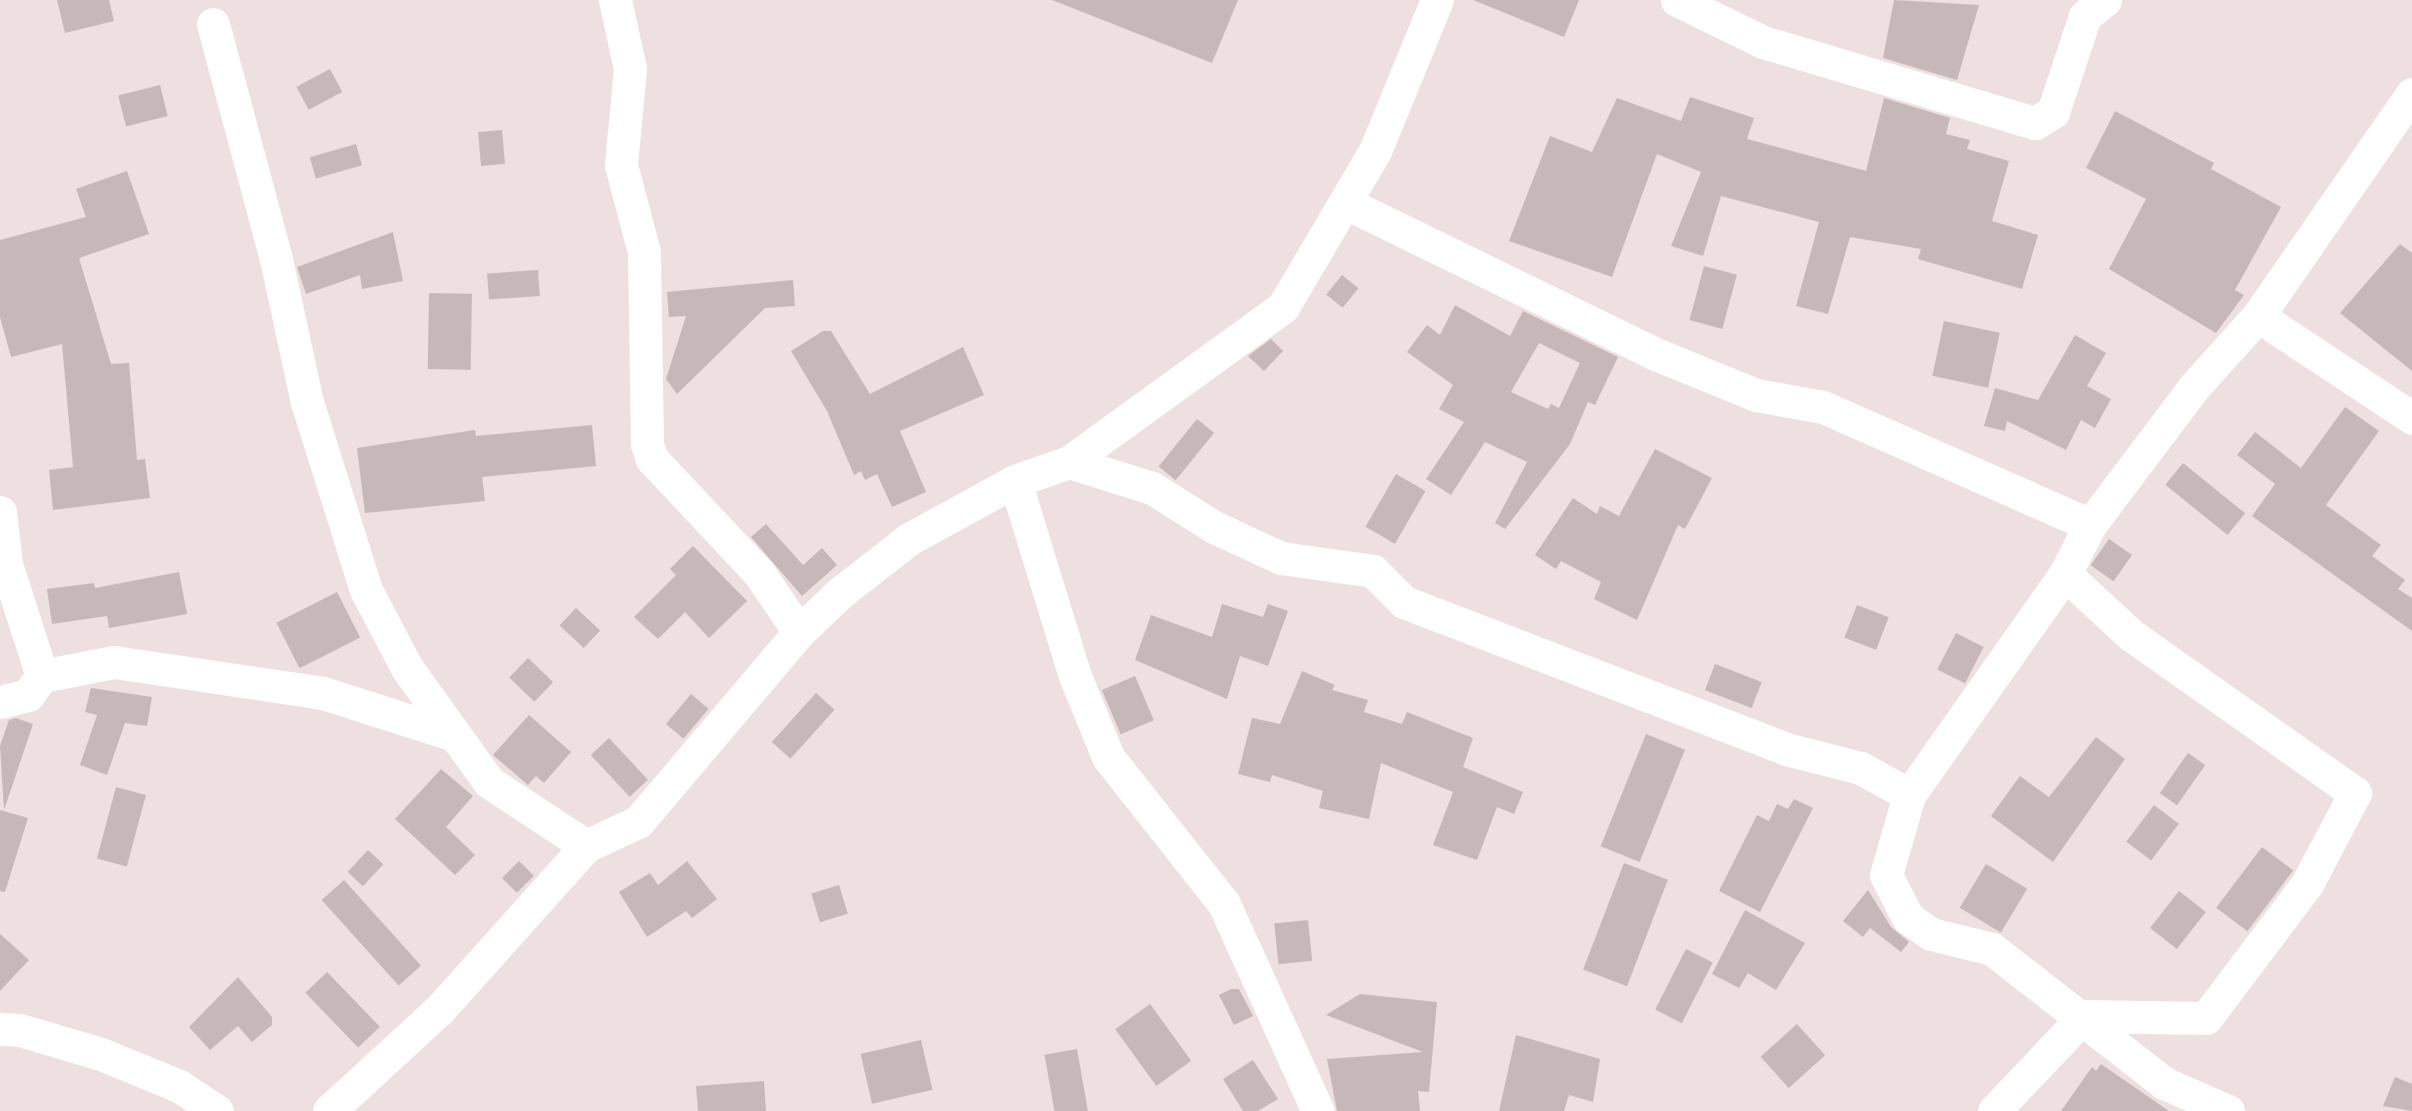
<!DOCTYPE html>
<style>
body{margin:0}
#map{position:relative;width:2412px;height:1111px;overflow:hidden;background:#eedfe0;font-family:"Asap Condensed",sans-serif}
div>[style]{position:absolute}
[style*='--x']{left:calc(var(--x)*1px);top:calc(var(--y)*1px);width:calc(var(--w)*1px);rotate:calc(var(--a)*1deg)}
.building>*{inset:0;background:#c6b7b8;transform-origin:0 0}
.minor>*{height:33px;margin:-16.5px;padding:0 16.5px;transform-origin:16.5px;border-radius:16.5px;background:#fff}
span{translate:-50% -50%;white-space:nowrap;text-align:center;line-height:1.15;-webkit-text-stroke:7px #eedfe0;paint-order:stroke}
</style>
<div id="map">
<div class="building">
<i style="clip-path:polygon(57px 0,109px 0,114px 21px,65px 33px)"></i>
<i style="clip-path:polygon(1052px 0,1238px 0,1212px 63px)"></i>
<i style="clip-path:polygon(1473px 0,1579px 0,1564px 37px)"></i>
<i style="clip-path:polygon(1894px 0,1979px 5px,1957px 80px,1883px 58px)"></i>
<i style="left:330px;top:69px;width:26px;height:38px;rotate:62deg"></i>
<i style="left:160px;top:85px;width:32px;height:43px;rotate:76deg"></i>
<i style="clip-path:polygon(1690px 97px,1754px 118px,1747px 139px,1866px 171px,1884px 98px,1950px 118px,1946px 134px,1970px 140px,1967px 149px,2009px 161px,1992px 221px,2038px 235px,2022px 289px,1918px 259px,1921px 249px,1850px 237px,1828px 314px,1796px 306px,1819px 222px,1721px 196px,1703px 256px,1671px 246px,1701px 172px,1657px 154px,1612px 277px,1509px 241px,1550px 136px,1592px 152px,1617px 98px,1681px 121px)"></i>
<i style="clip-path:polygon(2115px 111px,2214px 163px,2211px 169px,2281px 207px,2235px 290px,2244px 295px,2216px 333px,2109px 269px,2146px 199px,2086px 168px)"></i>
<i style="left:502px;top:130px;width:34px;height:24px;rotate:85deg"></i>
<i style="left:356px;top:144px;width:22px;height:48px;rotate:74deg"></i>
<i style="clip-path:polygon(127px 171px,149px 234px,79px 258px,111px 364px,129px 363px,137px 460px,145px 459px,150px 498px,53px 510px,49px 470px,73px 467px,62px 344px,11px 357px,0 317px,0 240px,86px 217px,76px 189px)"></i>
<i style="clip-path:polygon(393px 232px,403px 281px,362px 289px,360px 275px,306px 294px,297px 267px)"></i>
<i style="clip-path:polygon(2400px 244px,2412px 253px,2412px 371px,2340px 313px)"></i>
<i style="left:1704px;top:266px;width:34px;height:56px;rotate:15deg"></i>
<i style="left:538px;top:270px;width:26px;height:51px;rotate:86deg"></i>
<i style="left:1342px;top:275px;width:21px;height:25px;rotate:39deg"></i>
<i style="clip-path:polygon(793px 280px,795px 306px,765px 308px,677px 394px,666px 379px,686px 316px,669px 317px,667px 292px)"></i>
<i style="left:429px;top:293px;width:43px;height:76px;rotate:1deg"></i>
<i style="clip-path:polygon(evenodd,1455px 305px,1510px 336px,1523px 311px,1618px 357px,1595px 405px,1588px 402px,1570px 444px,1505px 529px,1495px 523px,1527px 462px,1485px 442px,1451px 495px,1426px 479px,1464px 422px,1439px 409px,1453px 385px,1407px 352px,1427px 325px,1440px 335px,1455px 305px,1539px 343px,1580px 363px,1559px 408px,1551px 404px,1548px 409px,1511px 392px,1539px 343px)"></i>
<i style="left:1944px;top:321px;width:57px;height:56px;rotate:12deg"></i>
<i style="clip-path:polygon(823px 331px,831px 331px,870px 394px,963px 347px,984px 395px,900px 431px,926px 492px,892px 507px,877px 474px,865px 480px,861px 471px,854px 475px,827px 411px,791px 351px)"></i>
<i style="clip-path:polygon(2075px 335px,2106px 353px,2087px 386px,2111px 399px,2095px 428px,2081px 420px,2066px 450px,2007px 421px,2005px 431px,1984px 426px,1995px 388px,2038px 400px)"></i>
<i style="clip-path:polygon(1271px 339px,1283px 351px,1264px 371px,1248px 356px)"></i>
<i style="clip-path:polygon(2345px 407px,2379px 431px,2326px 505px,2381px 545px,2372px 556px,2405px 580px,2398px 589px,2412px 598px,2412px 631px,2252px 516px,2275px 484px,2237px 455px,2255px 432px,2301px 468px)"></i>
<i style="left:1197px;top:419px;width:22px;height:61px;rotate:39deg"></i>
<i style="clip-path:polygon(592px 425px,596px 466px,482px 477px,485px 501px,365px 513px,357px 448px,475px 430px,476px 436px)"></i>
<i style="clip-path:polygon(1655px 449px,1712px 478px,1685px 529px,1678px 525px,1637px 620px,1594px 599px,1601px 582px,1561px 561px,1556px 569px,1535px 555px,1573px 498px,1597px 514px,1600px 506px,1619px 516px)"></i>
<i style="left:2183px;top:463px;width:80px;height:28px;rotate:39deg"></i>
<i style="left:1396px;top:474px;width:34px;height:61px;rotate:30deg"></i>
<i style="clip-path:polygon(766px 524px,803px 565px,822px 548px,837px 565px,802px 596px,751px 537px)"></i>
<i style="left:2109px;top:539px;width:28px;height:32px;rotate:35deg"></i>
<i style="clip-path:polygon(693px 546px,747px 601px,709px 638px,685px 612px,658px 639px,634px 617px,676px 575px,670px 569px)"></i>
<i style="clip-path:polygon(179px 572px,187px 614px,109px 628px,107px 616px,52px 624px,47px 589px,94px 583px,95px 588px)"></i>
<i style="left:337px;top:592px;width:51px;height:68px;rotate:63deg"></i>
<i style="clip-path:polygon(1222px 604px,1263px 617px,1268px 604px,1288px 611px,1268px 666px,1240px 656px,1227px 699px,1135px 660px,1151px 615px,1212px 637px)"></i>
<i style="left:1857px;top:605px;width:34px;height:35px;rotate:21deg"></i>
<i style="left:576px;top:608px;width:33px;height:24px;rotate:43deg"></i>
<i style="left:1956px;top:633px;width:31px;height:41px;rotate:27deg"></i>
<i style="left:528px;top:658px;width:35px;height:27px;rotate:44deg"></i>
<i style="left:1715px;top:664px;width:50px;height:28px;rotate:21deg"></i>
<i style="clip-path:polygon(1302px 671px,1335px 685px,1332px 690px,1368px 700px,1364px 712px,1402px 724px,1407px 712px,1473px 738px,1463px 767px,1523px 792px,1514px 814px,1497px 807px,1477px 860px,1433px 845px,1453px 792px,1381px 763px,1369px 819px,1319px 808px,1323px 791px,1272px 775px,1270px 782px,1238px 774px,1252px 718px,1280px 724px)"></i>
<i style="left:1135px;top:676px;width:48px;height:36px;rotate:67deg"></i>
<i style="clip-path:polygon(91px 688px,152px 697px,147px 726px,125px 723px,107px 775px,80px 765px,97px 715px,85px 712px)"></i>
<i style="left:816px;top:693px;width:25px;height:66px;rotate:42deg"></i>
<i style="left:691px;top:694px;width:23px;height:39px;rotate:40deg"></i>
<i style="clip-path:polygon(529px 715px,571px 752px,544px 783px,536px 776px,528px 785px,493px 755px)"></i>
<i style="clip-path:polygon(16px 718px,33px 724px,4px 810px,0 746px,9px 720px)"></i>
<i style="left:1646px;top:734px;width:42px;height:121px;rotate:22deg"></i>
<i style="clip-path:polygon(2096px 737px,2125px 759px,2053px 862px,1991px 816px,2020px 776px,2049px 797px)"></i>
<i style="left:609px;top:738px;width:57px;height:25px;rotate:47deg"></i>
<i style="left:2188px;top:753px;width:21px;height:49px;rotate:35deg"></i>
<i style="clip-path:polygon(441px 769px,473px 796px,446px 827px,475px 855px,455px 875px,395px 819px)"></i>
<i style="left:116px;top:787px;width:31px;height:74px;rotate:15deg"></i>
<i style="clip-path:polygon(1794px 799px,1813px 808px,1760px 912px,1719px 891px,1757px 815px,1769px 821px,1777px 804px,1788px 809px)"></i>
<i style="left:2154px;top:805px;width:31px;height:46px;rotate:37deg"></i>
<i style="clip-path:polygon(0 810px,28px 818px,5px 892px,0 891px)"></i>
<i style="left:2262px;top:847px;width:39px;height:76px;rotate:37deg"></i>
<i style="left:368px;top:850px;width:21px;height:30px;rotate:43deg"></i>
<i style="left:519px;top:861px;width:21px;height:24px;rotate:45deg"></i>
<i style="clip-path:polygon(687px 861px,717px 899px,692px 918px,686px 911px,647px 937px,619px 892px,650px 873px,658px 885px)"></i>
<i style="left:1624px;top:863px;width:47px;height:114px;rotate:21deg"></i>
<i style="left:1986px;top:864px;width:48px;height:51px;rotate:31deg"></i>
<i style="left:344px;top:880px;width:115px;height:30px;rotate:48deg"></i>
<i style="left:839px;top:885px;width:30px;height:29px;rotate:73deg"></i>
<i style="clip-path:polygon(1868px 890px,1891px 927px,1909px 942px,1901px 952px,1870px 928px,1863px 937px,1843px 921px)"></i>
<i style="left:2179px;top:891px;width:34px;height:47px;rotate:38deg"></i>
<i style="clip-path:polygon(1745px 910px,1805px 943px,1776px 990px,1748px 973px,1739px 988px,1712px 974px)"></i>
<i style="left:1308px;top:920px;width:41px;height:34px;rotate:84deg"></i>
<i style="clip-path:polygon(0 934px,29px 960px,0 991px)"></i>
<i style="left:1686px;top:949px;width:30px;height:68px;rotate:27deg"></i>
<i style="left:327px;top:972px;width:76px;height:30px;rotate:46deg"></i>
<i style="clip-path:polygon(238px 977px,272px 1017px,272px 1025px,252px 1042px,238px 1026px,210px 1050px,189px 1027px)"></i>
<i style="clip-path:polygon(1231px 989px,1239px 989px,1253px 1016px,1234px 1025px,1219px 995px)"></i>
<i style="clip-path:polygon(1360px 994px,1437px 1002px,1429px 1092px,1418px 1091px,1420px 1111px,1337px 1111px,1327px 1059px,1423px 1052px,1326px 1015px)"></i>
<i style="left:1150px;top:1004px;width:70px;height:43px;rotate:54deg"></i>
<i style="left:1797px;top:1024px;width:42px;height:49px;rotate:48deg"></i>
<i style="clip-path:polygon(1516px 1035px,1600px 1059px,1593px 1102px,1569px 1095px,1564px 1111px,1499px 1111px)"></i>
<i style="left:921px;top:1040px;width:51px;height:62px;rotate:77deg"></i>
<i style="left:1077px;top:1049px;width:63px;height:33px;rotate:80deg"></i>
<i style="clip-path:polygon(1253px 1060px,1278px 1099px,1258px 1111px,1243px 1111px,1223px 1079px)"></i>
<i style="clip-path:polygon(2101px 1064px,2169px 1111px,2061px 1111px,2092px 1067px,2096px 1071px)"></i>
<i style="clip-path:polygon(2395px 1077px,2412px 1084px,2412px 1111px,2383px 1106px)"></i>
<i style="clip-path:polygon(764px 1081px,766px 1111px,698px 1111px,696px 1086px)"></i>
</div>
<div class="minor">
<i style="--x:615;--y:0;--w:71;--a:77.7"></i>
<i style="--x:630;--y:69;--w:96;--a:95.4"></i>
<i style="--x:621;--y:165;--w:90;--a:75.2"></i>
<i style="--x:644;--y:252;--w:192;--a:89.1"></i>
<i style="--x:647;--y:444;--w:16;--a:72"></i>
<i style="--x:652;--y:459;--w:156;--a:46.8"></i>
<i style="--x:759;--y:573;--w:71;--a:55.9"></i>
<i style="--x:1677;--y:0;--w:96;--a:26"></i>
<i style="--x:1763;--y:42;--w:284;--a:16.6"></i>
<i style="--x:2035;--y:123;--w:21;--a:-31"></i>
<i style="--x:2053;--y:112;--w:101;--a:-71.6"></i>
<i style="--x:2085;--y:16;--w:26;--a:-39"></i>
<i style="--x:213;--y:24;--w:243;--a:75"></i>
<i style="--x:276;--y:259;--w:146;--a:77.8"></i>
<i style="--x:307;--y:402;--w:197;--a:72.6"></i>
<i style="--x:366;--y:590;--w:88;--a:62.3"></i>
<i style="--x:407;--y:668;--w:140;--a:54.3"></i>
<i style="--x:489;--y:782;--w:116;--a:33.4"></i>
<i style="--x:1346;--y:203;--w:347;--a:26"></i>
<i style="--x:1658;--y:355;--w:106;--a:22.2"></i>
<i style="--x:1756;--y:395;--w:68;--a:10.2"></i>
<i style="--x:1823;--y:407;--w:292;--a:23.8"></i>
<i style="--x:2258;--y:316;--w:185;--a:33.5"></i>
<i style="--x:1069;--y:462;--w:87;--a:17.4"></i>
<i style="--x:1152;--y:488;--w:73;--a:32.2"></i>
<i style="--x:1214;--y:527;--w:74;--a:24.8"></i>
<i style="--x:1281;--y:558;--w:93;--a:8"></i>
<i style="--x:1373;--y:571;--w:44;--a:45"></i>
<i style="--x:1404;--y:602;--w:409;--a:21"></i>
<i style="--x:1786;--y:749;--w:77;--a:14.2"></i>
<i style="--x:1861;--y:768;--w:55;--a:29.4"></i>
<i style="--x:1015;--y:481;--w:204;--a:72.9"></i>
<i style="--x:1075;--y:676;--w:87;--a:67.8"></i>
<i style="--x:1108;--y:757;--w:187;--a:51.7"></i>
<i style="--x:1224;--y:904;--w:227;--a:65.6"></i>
<i style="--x:0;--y:512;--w:52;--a:83.4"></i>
<i style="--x:6;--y:564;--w:118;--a:72.2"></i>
<i style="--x:2065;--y:574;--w:271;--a:125.2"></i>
<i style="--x:1909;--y:795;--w:83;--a:106"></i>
<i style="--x:1886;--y:875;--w:48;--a:62.9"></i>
<i style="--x:1908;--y:918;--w:28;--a:35"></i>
<i style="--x:1931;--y:934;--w:63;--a:13.8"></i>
<i style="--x:1992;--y:949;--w:218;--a:37.9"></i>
<i style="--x:2164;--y:1083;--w:70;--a:23.6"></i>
<i style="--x:0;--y:702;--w:29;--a:-14"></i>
<i style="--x:28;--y:695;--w:24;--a:-54"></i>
<i style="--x:42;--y:676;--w:73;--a:-11"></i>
<i style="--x:114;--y:662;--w:211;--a:8.4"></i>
<i style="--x:323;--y:693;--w:139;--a:17.7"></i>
<i style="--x:0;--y:1029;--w:20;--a:3"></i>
<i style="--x:20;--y:1030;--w:84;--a:16.5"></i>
<i style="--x:101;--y:1054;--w:84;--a:22.3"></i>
<i style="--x:179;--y:1086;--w:45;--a:33.3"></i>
<i style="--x:329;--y:1111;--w:149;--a:-42.6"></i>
<i style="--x:439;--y:1010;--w:220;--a:-48.1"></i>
<i style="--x:586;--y:846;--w:57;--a:-24.8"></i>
<i style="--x:638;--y:822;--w:249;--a:-49.7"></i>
<i style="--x:799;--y:632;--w:57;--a:-43.6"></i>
<i style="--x:840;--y:593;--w:88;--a:-38"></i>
<i style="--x:909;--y:539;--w:121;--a:-28.7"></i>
<i style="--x:1015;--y:481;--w:57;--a:-19.4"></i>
<i style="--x:1069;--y:462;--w:264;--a:-35.9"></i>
<i style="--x:1283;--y:307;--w:181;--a:-59.5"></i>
<i style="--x:1375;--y:151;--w:163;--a:-67.7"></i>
<i style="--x:1994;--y:1111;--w:131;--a:-46.5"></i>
<i style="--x:2084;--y:1016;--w:122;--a:0.9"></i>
<i style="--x:2206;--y:1018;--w:168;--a:-53"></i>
<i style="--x:2307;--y:884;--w:103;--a:-62.2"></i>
<i style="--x:2355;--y:793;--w:274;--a:-144.8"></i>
<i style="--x:2131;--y:635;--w:90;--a:-137.3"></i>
<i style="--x:2065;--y:574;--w:55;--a:-63"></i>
<i style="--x:2090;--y:525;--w:173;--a:-53"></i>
<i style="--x:2194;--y:387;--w:96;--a:-48"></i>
<i style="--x:2258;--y:316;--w:270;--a:-55.3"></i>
</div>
</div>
